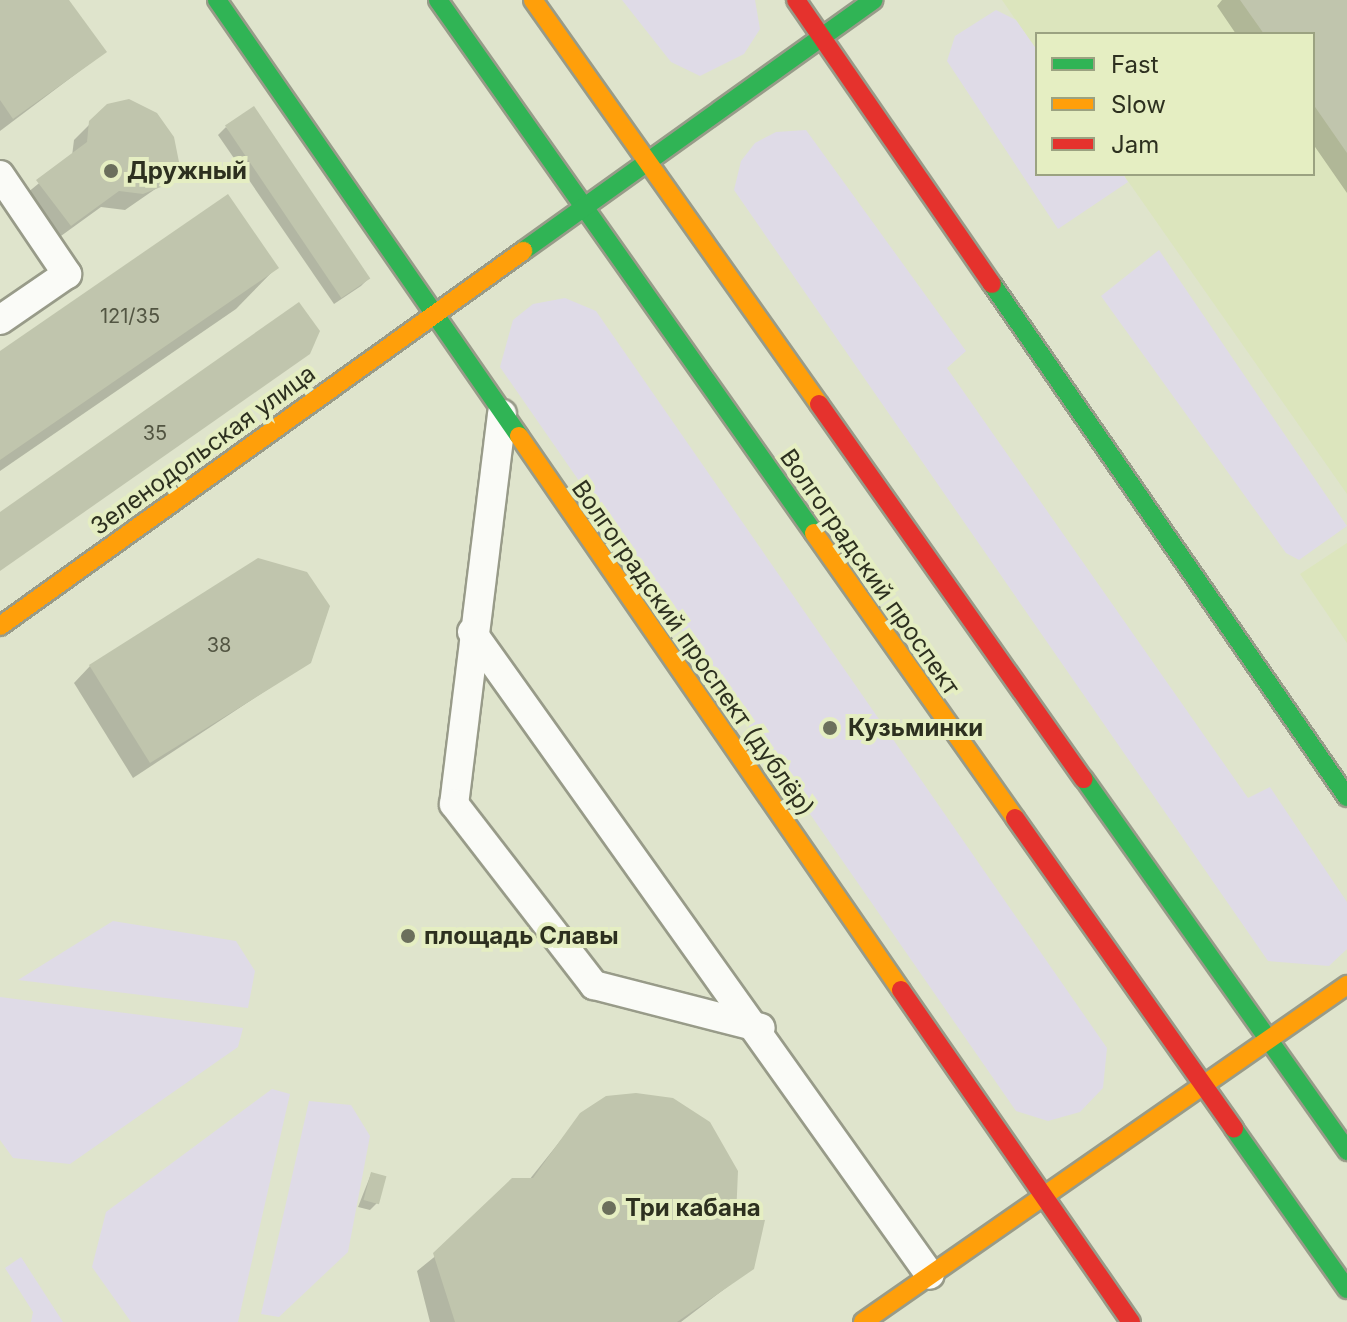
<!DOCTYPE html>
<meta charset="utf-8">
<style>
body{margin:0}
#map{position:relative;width:1347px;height:1322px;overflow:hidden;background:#dfe4cc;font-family:Inter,sans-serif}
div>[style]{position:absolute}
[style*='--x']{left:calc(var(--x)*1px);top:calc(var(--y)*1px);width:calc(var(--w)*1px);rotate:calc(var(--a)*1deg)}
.built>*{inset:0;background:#dce5bd}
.green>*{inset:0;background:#dfdbe7}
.shadow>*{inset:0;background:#0003}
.building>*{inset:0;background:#c0c5ad;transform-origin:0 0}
.roads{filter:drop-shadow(2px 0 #989b89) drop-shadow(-2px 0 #989b89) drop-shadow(0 2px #989b89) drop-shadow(0 -2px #989b89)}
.lane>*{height:28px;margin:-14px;padding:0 14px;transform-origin:14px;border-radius:14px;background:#fafbf7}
.fast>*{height:18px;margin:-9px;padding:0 9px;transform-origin:9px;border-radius:9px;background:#30b455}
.slow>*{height:18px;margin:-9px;padding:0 9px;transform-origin:9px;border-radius:9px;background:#ff9f0a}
.jam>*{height:18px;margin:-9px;padding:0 9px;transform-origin:9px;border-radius:9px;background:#e5322d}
.dots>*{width:22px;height:22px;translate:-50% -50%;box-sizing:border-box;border:4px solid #e5eec2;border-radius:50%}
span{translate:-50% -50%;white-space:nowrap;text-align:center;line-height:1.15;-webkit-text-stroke:8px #e5eec2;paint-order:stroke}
.number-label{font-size:20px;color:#525542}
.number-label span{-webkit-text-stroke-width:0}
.poi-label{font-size:24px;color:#2d301f;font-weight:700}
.left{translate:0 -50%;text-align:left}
.street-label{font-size:24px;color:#2d301f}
.legend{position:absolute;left:1035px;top:32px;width:280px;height:144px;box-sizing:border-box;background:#e5eec2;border:2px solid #9ba281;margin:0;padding:10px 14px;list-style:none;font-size:24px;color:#2d301f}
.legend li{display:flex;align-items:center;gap:16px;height:40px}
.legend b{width:40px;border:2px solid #9ba281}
</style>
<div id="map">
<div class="built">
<i style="clip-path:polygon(1002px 0,1347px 0,1347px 494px,1123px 174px,1313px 174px,1313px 34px,1037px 34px,1037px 51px)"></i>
<i style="clip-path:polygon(1347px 543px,1347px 643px,1300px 574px)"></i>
</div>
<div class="green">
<i style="clip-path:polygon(622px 0,755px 0,760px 29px,744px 54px,700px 76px,671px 62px)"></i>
<i style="clip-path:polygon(996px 10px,1016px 20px,1037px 50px,1037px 174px,1123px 174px,1128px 182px,1058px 229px,947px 61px,955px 36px)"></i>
<i style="clip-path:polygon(806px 130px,966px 351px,947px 368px,1248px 798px,1270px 787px,1347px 902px,1347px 949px,1329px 966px,1268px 961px,734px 190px,741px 161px,755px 143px,776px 132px)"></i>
<i style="clip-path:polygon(1159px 250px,1347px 526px,1299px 560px,1286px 553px,1101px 296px)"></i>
<i style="clip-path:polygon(565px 298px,596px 311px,1107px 1048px,1103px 1088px,1080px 1112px,1048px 1121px,1016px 1111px,500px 367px,513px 320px,533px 304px)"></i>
<i style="clip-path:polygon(113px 921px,236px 941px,255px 971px,248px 1008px,18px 980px)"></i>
<i style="clip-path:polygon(0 997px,243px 1028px,238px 1047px,70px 1164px,13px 1158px,0 1140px)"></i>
<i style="clip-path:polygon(272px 1089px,290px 1094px,238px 1322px,131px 1322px,92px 1267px,106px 1212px)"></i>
<i style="clip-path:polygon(309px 1101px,351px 1105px,370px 1136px,348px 1252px,279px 1317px,261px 1314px)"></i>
<i style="clip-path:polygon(21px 1257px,63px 1322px,31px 1322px,33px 1312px,5px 1268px)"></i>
</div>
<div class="shadow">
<i style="clip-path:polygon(0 0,67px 0,105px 52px,0 131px)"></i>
<i style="clip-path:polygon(1222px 0,1347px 0,1347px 193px,1313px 144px,1313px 34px,1236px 34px,1217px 6px)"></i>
<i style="clip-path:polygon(108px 106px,164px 183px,125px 210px,101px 207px,54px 241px,21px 198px,72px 156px,74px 140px)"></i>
<i style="clip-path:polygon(226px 127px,369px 278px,361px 286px,334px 304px,218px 135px)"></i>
<i style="clip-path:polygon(276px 268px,236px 309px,0 471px,0 354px)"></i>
<i style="clip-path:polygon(309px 662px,133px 778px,74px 683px,90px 666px)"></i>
<i style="clip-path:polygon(581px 1115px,734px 1219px,752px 1268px,681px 1322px,430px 1322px,417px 1271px,529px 1180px)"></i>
<i style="clip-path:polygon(371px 1174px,378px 1202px,370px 1210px,358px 1207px)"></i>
</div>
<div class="building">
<i style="clip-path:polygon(0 0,69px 0,107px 52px,13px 119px,0 100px)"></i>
<i style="clip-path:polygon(1240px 0,1347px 0,1347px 153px,1313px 104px,1313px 34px,1264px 34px)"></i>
<i style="clip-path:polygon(129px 99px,157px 113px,174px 137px,179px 162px,166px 185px,143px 194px,119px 191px,71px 226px,36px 180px,87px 142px,89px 121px,107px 104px)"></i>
<i style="left:254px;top:106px;width:208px;height:35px;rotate:56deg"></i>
<i style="clip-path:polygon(228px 194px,279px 268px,0 460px,0 351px)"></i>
<i style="clip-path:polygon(299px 302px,320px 331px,310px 354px,0 571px,0 512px)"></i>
<i style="clip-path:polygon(258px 558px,307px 572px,330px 606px,311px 663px,150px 763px,89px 665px)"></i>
<i style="clip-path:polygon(636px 1093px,673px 1098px,710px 1122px,738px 1171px,736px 1217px,765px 1220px,754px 1269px,677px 1322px,455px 1322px,433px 1253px,512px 1178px,533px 1178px,580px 1113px,606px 1096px)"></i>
<i style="left:371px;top:1172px;width:16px;height:29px;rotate:15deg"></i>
</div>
<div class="roads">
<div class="lane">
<i style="--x:0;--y:175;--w:120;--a:55.9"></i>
<i style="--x:67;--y:274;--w:81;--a:145.5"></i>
<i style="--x:502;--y:414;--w:393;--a:97"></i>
<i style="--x:454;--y:804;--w:229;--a:52.3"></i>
<i style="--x:594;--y:985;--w:172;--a:14.4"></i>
<i style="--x:472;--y:632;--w:789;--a:54.54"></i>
</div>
<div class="fast">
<i style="--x:217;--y:0;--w:530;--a:55.29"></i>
<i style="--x:438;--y:0;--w:652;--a:54.8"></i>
<i style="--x:523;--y:251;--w:431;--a:-35.6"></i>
<i style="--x:992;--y:284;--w:624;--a:55.32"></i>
<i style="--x:1084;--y:779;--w:456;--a:54.7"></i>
<i style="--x:1234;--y:1129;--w:196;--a:54.8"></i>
</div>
<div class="slow">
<i style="--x:533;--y:0;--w:495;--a:54.7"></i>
<i style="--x:519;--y:436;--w:673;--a:55.41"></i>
<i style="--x:814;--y:533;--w:349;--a:54.8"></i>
<i style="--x:0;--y:626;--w:644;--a:-35.64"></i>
<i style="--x:863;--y:1322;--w:590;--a:-34.85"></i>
</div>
<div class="jam">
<i style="--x:796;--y:0;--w:345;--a:55.4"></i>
<i style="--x:819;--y:404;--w:459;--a:54.8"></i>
<i style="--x:1015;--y:818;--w:380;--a:54.8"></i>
<i style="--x:901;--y:990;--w:404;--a:55.3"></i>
</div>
</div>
<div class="dots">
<i style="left:111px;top:171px;background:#6b6f5c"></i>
<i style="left:830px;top:728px;background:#6b6f5c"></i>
<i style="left:408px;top:936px;background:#6b6f5c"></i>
<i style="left:609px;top:1208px;background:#6b6f5c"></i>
</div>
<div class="number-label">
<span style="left:130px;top:316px">121/35</span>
<span style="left:155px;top:433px">35</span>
<span style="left:219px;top:645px">38</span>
</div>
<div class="poi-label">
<span class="left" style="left:127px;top:171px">Дружный</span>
<span class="left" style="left:848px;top:728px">Кузьминки</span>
<span class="left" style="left:424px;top:936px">площадь Славы</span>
<span class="left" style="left:625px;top:1208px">Три кабана</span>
</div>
<div class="street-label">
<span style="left:203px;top:450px;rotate:-36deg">Зеленодольская улица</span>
<span style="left:870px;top:572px;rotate:55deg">Волгоградский проспект</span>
<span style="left:693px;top:648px;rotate:55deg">Волгоградский проспект (дублёр)</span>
</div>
<ul class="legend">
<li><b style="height:10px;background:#30b455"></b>Fast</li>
<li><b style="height:10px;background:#ff9f0a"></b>Slow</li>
<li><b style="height:10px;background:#e5322d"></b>Jam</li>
</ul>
</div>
